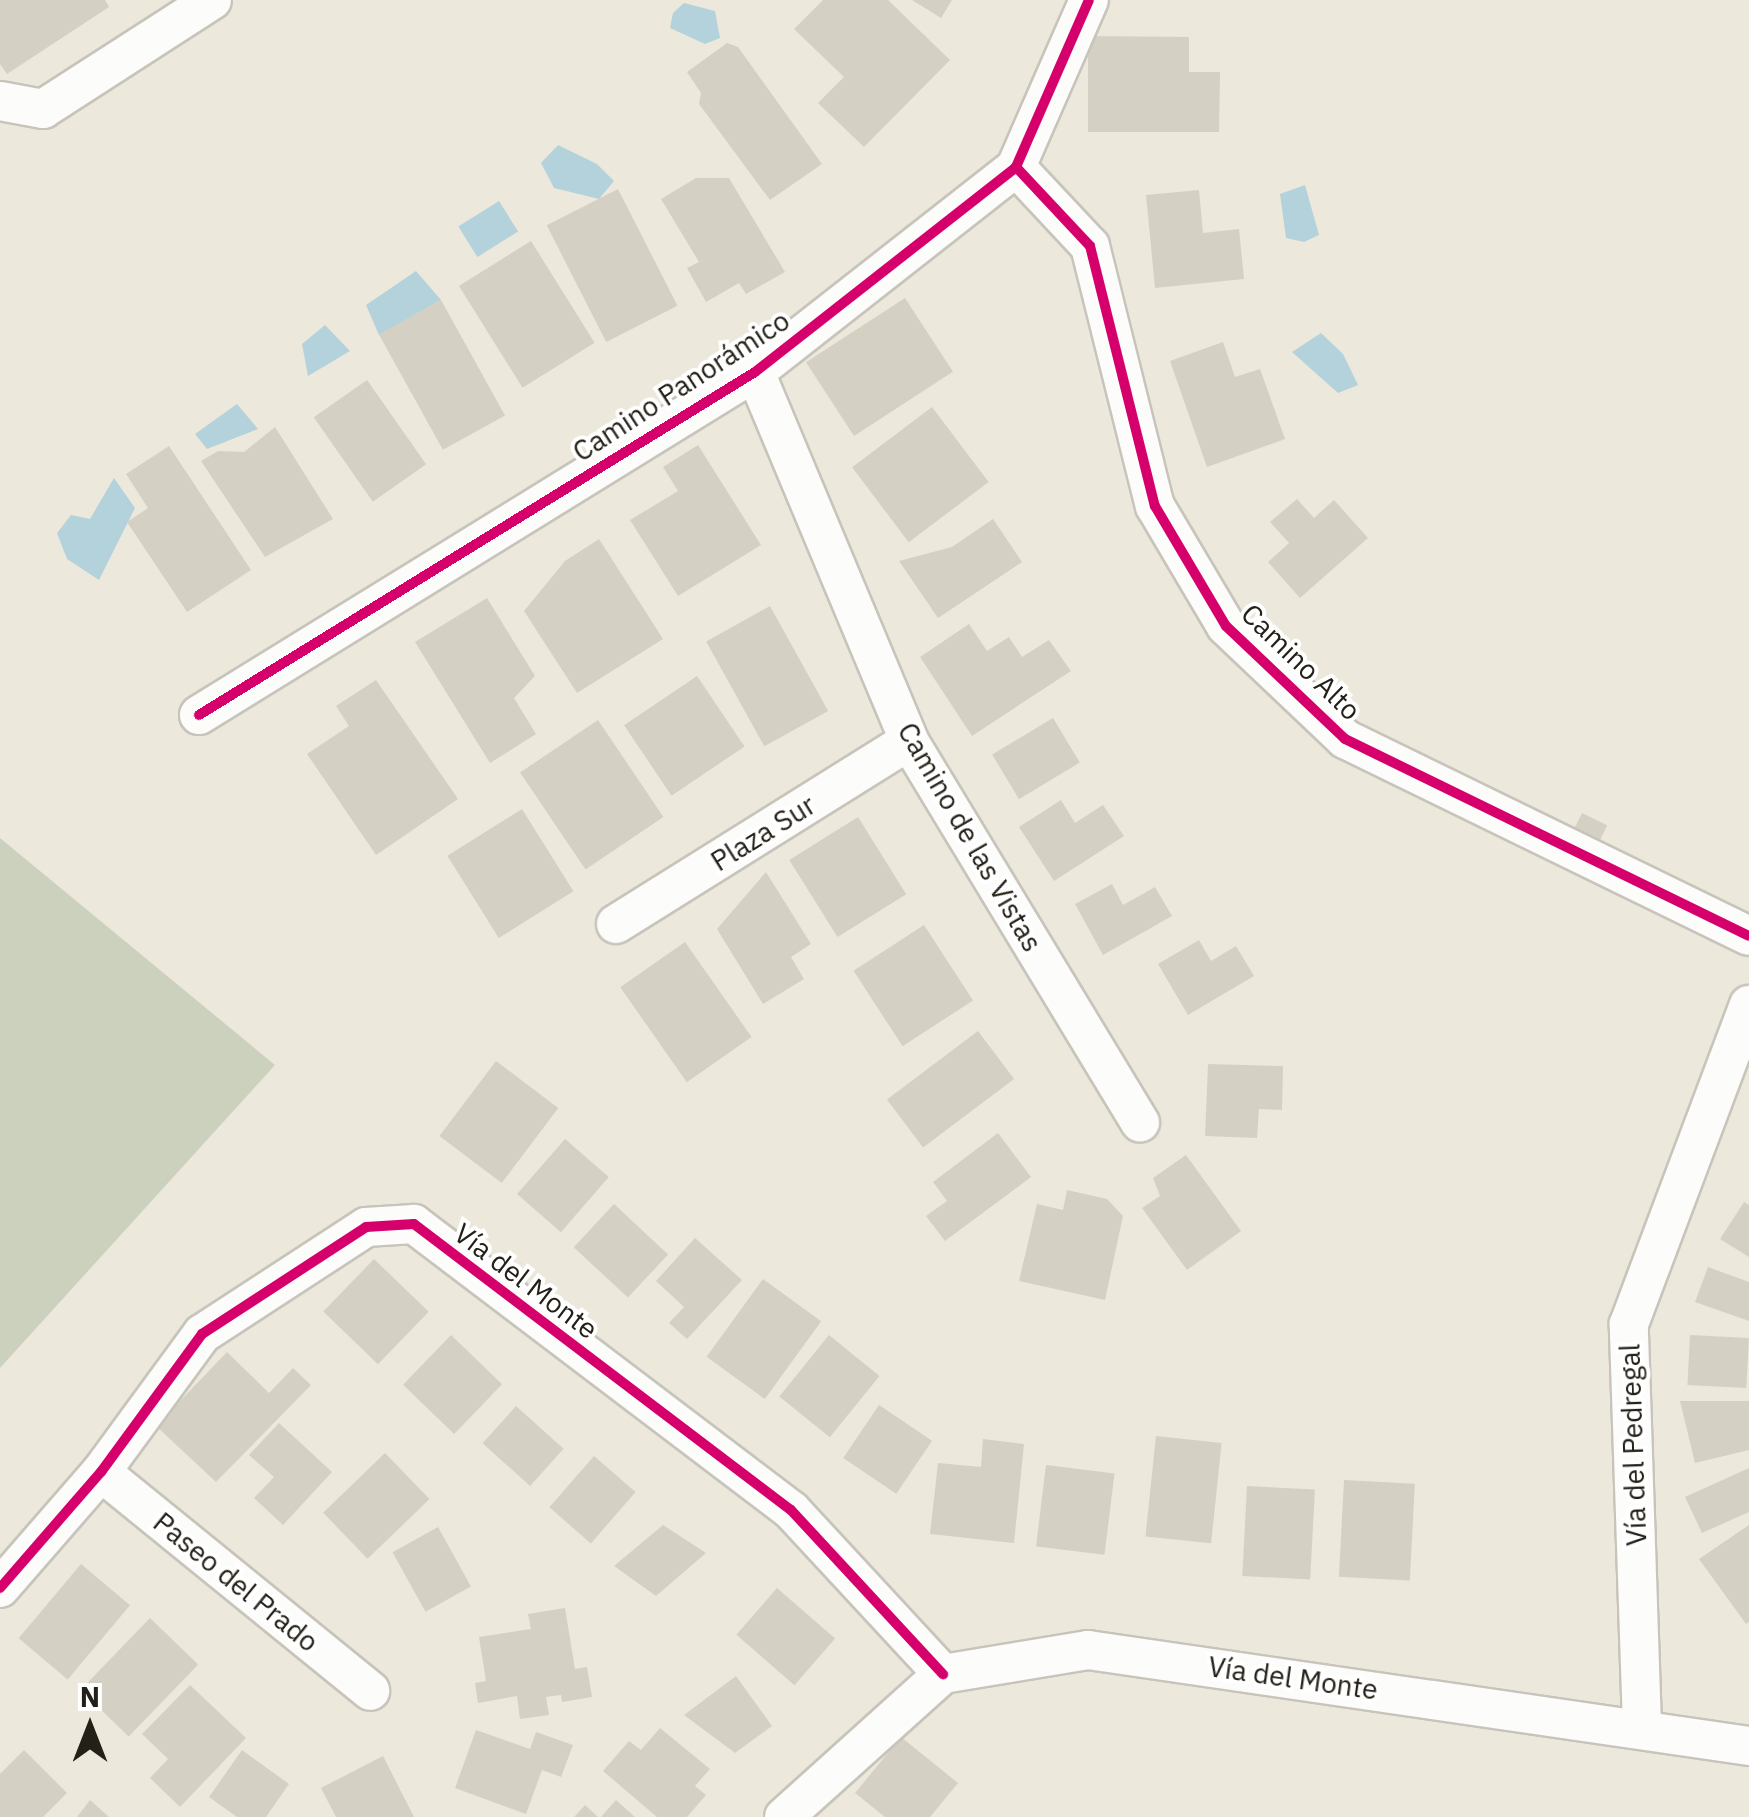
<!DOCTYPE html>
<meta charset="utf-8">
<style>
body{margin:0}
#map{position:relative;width:1749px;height:1817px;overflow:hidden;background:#ede8dc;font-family:"IBM Plex Sans",sans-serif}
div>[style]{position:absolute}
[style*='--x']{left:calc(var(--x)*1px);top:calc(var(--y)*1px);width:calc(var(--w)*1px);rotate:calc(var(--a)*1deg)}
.green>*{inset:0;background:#ccd1be}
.water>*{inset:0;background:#b3d2db;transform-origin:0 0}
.building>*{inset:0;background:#d5d0c4;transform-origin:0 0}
.roads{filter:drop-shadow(2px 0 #c8c4bb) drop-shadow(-2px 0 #c8c4bb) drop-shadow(0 2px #c8c4bb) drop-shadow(0 -2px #c8c4bb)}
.minor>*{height:38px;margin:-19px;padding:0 19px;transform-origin:19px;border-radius:19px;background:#fcfcfa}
.cycleway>*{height:10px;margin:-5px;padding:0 5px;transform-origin:5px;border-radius:5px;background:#d6006c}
span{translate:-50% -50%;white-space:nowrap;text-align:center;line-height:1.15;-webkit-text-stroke:8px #fff;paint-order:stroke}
.street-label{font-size:28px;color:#232017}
.north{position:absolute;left:40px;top:1677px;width:100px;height:100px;-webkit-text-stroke:8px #fff;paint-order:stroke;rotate:0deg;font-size:28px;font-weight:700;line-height:40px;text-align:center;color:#232017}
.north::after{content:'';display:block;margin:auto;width:35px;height:45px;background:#232017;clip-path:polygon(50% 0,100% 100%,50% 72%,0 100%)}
</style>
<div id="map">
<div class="green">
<i style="clip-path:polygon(0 838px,275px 1065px,0 1368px)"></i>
</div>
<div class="water">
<i style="clip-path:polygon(684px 3px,715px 11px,720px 38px,705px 44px,670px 28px,673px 13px)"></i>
<i style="clip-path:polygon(558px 145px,597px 164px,614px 181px,599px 199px,554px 188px,541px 163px)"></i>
<i style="clip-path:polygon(1305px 185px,1319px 235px,1304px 242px,1286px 238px,1280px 194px)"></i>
<i style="left:499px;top:201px;width:36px;height:48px;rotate:58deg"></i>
<i style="clip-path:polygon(416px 271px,441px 300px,379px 335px,366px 305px)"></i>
<i style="clip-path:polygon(325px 325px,350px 351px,308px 376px,302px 344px)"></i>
<i style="clip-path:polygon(1321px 333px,1343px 354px,1358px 385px,1338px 393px,1292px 352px)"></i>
<i style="clip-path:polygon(237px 404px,258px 429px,207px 449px,195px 434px)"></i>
<i style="clip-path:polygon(114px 478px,135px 508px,99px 580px,67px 559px,57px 533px,71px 515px,90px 519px)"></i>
</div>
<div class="building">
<i style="clip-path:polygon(0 0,105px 0,109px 7px,7px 74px,0 64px)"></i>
<i style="clip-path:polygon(823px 0,888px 0,950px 60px,864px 147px,818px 103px,844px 77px,794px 29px)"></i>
<i style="clip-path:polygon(912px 0,952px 0,941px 18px)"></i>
<i style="clip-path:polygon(1088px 36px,1189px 37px,1189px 72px,1220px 72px,1219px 132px,1088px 132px)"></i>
<i style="clip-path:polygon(727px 43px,738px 47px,822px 164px,770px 200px,699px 104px,701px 93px,687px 72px)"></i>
<i style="clip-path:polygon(696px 178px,729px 178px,785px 272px,746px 294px,739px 283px,706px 302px,687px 268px,699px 262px,661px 199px)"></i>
<i style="left:618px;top:189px;width:131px;height:80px;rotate:63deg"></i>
<i style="clip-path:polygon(1199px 190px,1203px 233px,1239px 229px,1244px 279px,1155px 288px,1146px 195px)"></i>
<i style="left:531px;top:241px;width:120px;height:85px;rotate:58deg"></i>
<i style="left:905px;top:298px;width:88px;height:118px;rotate:57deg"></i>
<i style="left:441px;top:300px;width:132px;height:71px;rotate:61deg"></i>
<i style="clip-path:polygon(1223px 342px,1235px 377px,1260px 369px,1285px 439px,1207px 467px,1170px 361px)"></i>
<i style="left:367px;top:380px;width:103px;height:65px;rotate:55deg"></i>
<i style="left:932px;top:407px;width:94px;height:100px;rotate:53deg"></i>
<i style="clip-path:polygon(275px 427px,333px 519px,265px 557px,201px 461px,218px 451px,244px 452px)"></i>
<i style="clip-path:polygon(698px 445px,761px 545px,678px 596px,630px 520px,678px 491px,663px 467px)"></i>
<i style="clip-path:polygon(169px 446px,251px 570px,187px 612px,127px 522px,148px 508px,126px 474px)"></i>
<i style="clip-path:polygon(1297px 499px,1314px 518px,1334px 500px,1368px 538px,1300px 598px,1268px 562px,1289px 543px,1270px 522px)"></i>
<i style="clip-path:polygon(993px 519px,1022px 562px,938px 618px,899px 561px,952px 547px)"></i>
<i style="clip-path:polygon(599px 539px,663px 639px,577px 693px,524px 611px,565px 561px)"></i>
<i style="clip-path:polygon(487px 598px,535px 676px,514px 698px,536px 734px,490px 763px,415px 642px)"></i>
<i style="left:770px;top:606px;width:120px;height:73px;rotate:61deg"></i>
<i style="clip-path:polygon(969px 624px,987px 651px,1009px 637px,1022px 657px,1049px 640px,1071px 671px,972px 736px,920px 657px)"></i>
<i style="left:697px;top:676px;width:85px;height:88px;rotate:56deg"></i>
<i style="clip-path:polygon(376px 680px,458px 799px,376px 855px,307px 754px,349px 726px,336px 706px)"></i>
<i style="left:1053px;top:718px;width:52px;height:71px;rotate:59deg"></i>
<i style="left:598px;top:720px;width:117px;height:94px;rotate:56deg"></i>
<i style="clip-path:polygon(1061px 800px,1075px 823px,1103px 805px,1124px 836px,1054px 881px,1019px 827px)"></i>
<i style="left:522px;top:809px;width:97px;height:88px;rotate:58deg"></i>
<i style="left:1582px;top:813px;width:28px;height:31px;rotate:26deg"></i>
<i style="left:858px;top:817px;width:91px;height:81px;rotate:58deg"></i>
<i style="clip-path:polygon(766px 872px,811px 944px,791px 957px,804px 979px,763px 1004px,717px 929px)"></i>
<i style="clip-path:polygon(1112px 884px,1123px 905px,1155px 887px,1172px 916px,1103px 955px,1075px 904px)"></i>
<i style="left:924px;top:925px;width:90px;height:84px;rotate:57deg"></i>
<i style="clip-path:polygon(1199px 940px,1211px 961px,1236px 946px,1254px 976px,1188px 1015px,1158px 964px)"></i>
<i style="left:685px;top:942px;width:116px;height:79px;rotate:55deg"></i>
<i style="left:978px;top:1031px;width:60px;height:114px;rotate:53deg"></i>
<i style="left:496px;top:1061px;width:78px;height:94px;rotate:37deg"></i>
<i style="clip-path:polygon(1208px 1064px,1283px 1066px,1282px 1110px,1259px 1109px,1257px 1138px,1205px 1136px)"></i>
<i style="clip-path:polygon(998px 1133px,1031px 1177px,945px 1241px,926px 1216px,947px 1201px,933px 1182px)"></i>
<i style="left:565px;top:1139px;width:58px;height:73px;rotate:41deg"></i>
<i style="clip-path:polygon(1186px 1155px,1241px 1231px,1187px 1270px,1142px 1208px,1160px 1196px,1153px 1178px)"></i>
<i style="clip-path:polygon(1067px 1190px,1107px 1199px,1123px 1216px,1105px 1300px,1019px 1281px,1037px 1204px,1063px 1210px)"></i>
<i style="clip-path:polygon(1744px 1202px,1749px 1205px,1749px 1257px,1720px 1239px)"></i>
<i style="left:614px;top:1204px;width:74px;height:59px;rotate:43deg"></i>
<i style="clip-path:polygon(695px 1238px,742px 1280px,687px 1339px,669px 1323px,684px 1307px,656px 1281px)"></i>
<i style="left:374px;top:1259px;width:76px;height:73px;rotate:44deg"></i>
<i style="clip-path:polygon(1708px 1267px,1749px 1282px,1749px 1321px,1695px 1302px)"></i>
<i style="left:763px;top:1279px;width:72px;height:96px;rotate:36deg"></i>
<i style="left:451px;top:1335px;width:71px;height:69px;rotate:44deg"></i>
<i style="left:829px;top:1335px;width:65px;height:79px;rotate:39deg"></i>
<i style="left:1690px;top:1335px;width:59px;height:50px;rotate:3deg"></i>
<i style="clip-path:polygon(227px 1352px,269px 1393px,293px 1368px,311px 1385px,216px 1482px,156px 1426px)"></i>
<i style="clip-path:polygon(1680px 1401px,1749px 1401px,1749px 1450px,1695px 1463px)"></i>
<i style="left:879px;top:1405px;width:64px;height:64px;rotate:34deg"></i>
<i style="left:516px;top:1406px;width:64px;height:50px;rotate:42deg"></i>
<i style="clip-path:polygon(279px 1423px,332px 1472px,283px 1525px,254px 1498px,274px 1477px,249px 1455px)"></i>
<i style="left:1156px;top:1436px;width:66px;height:101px;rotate:6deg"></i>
<i style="clip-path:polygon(983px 1439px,1024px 1444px,1014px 1543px,930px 1534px,938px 1463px,981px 1467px)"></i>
<i style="left:385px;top:1453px;width:64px;height:86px;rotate:46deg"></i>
<i style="left:594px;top:1456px;width:55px;height:68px;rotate:41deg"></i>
<i style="left:1046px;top:1465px;width:69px;height:82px;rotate:7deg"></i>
<i style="clip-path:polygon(1749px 1468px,1749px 1512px,1702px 1533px,1685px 1497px)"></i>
<i style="left:1344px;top:1480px;width:71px;height:97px;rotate:3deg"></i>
<i style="left:1247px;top:1486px;width:68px;height:90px;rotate:3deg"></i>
<i style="clip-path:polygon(663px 1525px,706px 1553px,656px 1596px,614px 1566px)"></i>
<i style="clip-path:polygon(1749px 1525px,1749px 1622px,1746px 1624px,1699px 1559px)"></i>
<i style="left:438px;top:1527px;width:68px;height:52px;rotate:61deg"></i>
<i style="left:81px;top:1564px;width:64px;height:97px;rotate:40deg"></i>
<i style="left:777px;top:1588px;width:77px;height:62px;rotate:41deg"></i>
<i style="clip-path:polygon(565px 1608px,575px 1669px,587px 1667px,592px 1697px,562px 1702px,561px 1695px,546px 1697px,549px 1715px,520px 1719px,517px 1696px,478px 1703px,475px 1683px,486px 1681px,479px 1637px,531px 1629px,528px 1614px)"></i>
<i style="left:150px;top:1618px;width:67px;height:100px;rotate:44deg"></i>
<i style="clip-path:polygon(736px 1676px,772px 1726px,735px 1753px,684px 1715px)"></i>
<i style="clip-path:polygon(190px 1685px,246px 1738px,180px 1807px,150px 1778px,168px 1759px,142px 1734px)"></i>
<i style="clip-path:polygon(660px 1728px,710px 1769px,695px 1786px,706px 1795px,687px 1817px,657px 1817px,603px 1771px,629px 1741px,641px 1750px)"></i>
<i style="clip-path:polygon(476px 1730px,530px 1749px,536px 1732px,573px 1745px,561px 1777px,542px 1770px,526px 1814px,455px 1788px)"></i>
<i style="clip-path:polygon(901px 1737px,958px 1783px,930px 1817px,885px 1817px,855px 1793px)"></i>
<i style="clip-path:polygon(24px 1750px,67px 1793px,43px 1817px,0 1817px,0 1774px)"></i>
<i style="clip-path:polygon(242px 1750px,289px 1784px,266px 1817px,237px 1817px,209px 1797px)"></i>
<i style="clip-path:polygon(383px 1756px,414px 1817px,336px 1817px,321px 1788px)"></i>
<i style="clip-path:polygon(90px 1800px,109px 1817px,77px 1817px)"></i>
<i style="clip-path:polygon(616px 1800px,635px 1817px,601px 1817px)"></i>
<i style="clip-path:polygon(585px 1805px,598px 1817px,574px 1817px)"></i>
</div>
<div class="roads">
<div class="minor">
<i style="--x:0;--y:101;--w:44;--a:10.5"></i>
<i style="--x:43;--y:109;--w:201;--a:-32.8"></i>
<i style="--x:1016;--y:167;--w:108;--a:46.9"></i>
<i style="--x:1090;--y:246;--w:268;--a:76"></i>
<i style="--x:1155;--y:506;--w:139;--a:59.4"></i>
<i style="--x:1226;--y:626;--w:164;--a:43.5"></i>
<i style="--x:1345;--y:739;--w:449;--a:26"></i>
<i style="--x:755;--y:372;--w:400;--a:67.3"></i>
<i style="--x:909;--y:741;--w:446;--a:58.8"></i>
<i style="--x:199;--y:715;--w:653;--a:-31.67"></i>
<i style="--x:755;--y:372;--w:332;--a:-38.1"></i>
<i style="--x:1016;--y:167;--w:182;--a:-66.4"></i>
<i style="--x:616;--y:924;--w:345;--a:-32"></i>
<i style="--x:101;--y:1472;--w:347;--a:39.1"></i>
<i style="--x:0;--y:1588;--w:154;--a:-49"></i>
<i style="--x:101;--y:1472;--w:171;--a:-53.8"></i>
<i style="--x:202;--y:1334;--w:196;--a:-33.1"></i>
<i style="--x:366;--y:1227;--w:48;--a:-3.6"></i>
<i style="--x:414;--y:1224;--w:473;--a:37.2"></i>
<i style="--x:791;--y:1510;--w:224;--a:47.2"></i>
<i style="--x:1642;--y:1726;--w:402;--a:-91.9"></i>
<i style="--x:1629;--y:1324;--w:341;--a:-69.4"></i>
<i style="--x:784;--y:1817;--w:214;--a:-42"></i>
<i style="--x:943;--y:1674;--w:147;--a:-9.4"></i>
<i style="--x:1088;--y:1650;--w:668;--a:8.26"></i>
</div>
</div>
<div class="cycleway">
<i style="--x:1016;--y:167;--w:108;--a:46.9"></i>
<i style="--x:1090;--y:246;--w:268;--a:76"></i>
<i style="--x:1155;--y:506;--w:139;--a:59.4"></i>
<i style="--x:1226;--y:626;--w:164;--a:43.5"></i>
<i style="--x:1345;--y:739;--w:449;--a:26"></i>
<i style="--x:199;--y:715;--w:653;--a:-31.67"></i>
<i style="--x:755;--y:372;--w:332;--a:-38.1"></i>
<i style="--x:1016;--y:167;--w:182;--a:-66.4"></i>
<i style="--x:0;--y:1588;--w:154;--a:-49"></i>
<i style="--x:101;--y:1472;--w:171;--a:-53.8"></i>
<i style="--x:202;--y:1334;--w:196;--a:-33.1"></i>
<i style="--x:366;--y:1227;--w:48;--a:-3.6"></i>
<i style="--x:414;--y:1224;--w:473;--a:37.2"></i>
<i style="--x:791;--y:1510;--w:224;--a:47.2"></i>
</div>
<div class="street-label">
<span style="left:681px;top:386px;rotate:-33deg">Camino Panorámico</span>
<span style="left:1301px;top:662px;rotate:44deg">Camino Alto</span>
<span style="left:763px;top:833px;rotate:-32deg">Plaza Sur</span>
<span style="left:970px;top:837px;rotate:60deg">Camino de las Vistas</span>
<span style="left:526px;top:1281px;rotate:37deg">Vía del Monte</span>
<span style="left:1633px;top:1445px;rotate:-92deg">Vía del Pedregal</span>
<span style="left:236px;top:1582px;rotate:39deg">Paseo del Prado</span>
<span style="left:1293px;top:1678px;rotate:8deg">Vía del Monte</span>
</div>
<div class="north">N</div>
</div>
